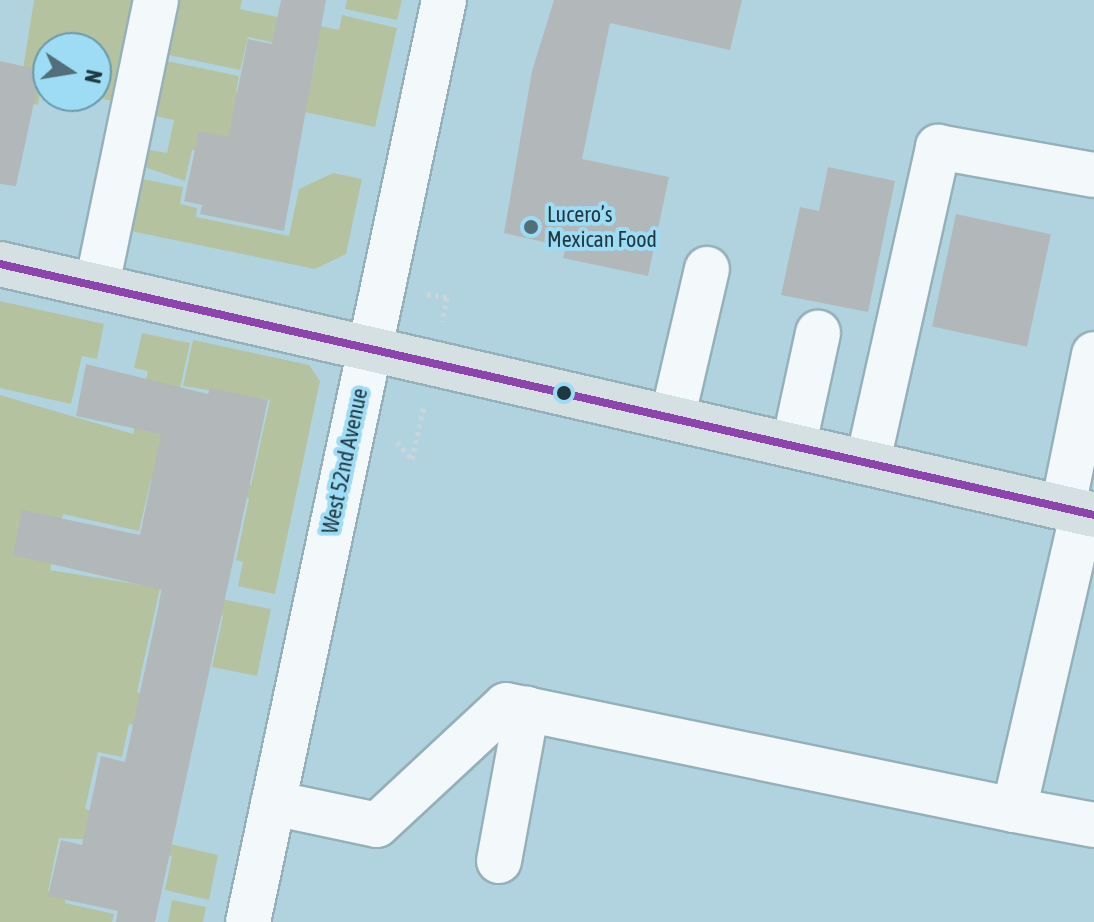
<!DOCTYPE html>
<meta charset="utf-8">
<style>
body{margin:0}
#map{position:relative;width:1094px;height:922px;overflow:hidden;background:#b1d3e0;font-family:"Asap Condensed",sans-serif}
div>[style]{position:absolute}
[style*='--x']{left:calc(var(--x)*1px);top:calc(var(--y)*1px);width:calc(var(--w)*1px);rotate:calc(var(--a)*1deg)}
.green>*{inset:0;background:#b5c29f}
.building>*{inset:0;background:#b2b8b9;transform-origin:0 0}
.path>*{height:5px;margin-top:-2.5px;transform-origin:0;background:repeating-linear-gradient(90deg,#cad5d9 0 4px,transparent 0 8px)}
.roads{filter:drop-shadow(2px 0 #95b0ba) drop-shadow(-2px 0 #95b0ba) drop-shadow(0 2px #95b0ba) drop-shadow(0 -2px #95b0ba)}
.minor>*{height:44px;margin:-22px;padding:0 22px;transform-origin:22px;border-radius:22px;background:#f3f8fa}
.major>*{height:44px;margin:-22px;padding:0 22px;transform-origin:22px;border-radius:22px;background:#d5e0e3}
.bus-1>*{height:8px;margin:-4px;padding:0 4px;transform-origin:4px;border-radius:4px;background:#8e44ad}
.dots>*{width:22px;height:22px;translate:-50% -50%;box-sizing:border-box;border:4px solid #9ddcf4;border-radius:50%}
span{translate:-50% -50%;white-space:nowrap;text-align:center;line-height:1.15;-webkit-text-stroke:8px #9ddcf4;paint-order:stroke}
.poi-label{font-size:22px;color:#1e3741}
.left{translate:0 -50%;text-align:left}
.street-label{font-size:22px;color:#1e3741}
.north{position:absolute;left:32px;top:32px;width:80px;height:80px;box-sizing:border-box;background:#9ddcf4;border:2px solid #6a9aac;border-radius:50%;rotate:102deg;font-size:22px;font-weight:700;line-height:32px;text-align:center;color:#1e3741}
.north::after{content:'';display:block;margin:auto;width:28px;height:36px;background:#516e79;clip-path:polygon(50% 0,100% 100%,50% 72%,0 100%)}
</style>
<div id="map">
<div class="green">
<i style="clip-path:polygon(34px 0,145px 0,122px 103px,88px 96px,96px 96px,96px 48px,48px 48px,48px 94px,40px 92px,38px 105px,18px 101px)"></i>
<i style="clip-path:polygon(170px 0,242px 0,240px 9px,339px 30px,342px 15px,397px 28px,375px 127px,305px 112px,317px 52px,248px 37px,240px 70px,159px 53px)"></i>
<i style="clip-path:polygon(347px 0,402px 0,397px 20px,345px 9px)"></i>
<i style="clip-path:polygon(157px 59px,239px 76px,236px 92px,257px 96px,253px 116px,213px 154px,192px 150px,185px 181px,136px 164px,139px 148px,167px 153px,174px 120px,146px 114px)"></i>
<i style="clip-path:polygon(333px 173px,362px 179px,346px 254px,315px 269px,121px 229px,132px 177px,183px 187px,180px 204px,197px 208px,196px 217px,289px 236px,299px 189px)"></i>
<i style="clip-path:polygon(0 301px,104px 324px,97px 359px,82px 356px,71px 404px,0 388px)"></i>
<i style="clip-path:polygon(142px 333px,190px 343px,168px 442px,183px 485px,151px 479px,139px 531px,63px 514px,50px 570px,160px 588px,137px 692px,200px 707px,193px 738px,129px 724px,122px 757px,98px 752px,85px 809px,117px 817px,112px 841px,59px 838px,48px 891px,66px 895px,65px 903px,114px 914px,112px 922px,0 922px,0 395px,133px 434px,148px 371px,134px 368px)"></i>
<i style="clip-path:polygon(193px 340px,309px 365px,320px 381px,275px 594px,238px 586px,243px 562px,236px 560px,249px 498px,187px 485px,189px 472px,251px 485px,270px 400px,183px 386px)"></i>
<i style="clip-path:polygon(162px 587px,271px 609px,257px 676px,212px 667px,223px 616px,159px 602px)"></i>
<i style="clip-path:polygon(117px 832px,218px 855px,209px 900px,165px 890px,172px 856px,114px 843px)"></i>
<i style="clip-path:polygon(172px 900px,206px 907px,203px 922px,168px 922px)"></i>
</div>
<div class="building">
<i style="clip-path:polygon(281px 0,326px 0,284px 231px,200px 214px,202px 205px,184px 201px,199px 131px,228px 137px,248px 39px,272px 44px)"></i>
<i style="clip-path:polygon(554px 0,742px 0,730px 50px,610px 23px,582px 159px,669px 177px,648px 276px,563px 258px,566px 247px,504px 233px,532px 71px)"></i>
<i style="clip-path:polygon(0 61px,41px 70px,16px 186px,0 184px)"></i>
<i style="clip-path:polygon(828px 167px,895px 181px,868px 312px,781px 295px,800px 207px,819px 211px)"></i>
<i style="left:956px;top:214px;width:97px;height:115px;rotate:12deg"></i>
<i style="clip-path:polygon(86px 364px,208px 394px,210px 388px,268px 400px,155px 922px,116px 922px,118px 911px,48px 896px,61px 840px,82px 845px,101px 756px,125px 762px,162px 590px,13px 555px,22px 510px,140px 535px,161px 434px,76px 416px)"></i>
</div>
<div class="path">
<i style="--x:427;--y:294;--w:20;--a:9"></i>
<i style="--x:447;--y:297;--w:25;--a:101"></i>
<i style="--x:397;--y:442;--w:23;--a:49"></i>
<i style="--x:412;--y:459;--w:54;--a:-77.2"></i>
</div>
<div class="roads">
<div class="minor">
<i style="--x:97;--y:285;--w:291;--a:-78.3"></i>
<i style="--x:673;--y:415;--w:150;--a:-76.9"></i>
<i style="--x:794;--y:444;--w:114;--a:-77.8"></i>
<i style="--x:868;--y:461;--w:322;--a:-77.4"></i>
<i style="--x:938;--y:147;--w:158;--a:10.2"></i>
<i style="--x:1063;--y:507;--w:156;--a:-78.5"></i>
<i style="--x:273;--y:803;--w:106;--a:11.9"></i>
<i style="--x:377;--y:825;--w:176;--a:-42.9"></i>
<i style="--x:506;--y:705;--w:519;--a:11.68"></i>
<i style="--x:1014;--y:810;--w:306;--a:-77"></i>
<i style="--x:1014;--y:810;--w:81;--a:10.6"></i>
<i style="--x:499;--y:861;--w:155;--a:-79.6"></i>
<i style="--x:248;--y:922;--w:943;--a:-78"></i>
</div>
<div class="major">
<i style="--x:0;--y:264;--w:1122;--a:12.92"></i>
</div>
</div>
<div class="bus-1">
<i style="--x:0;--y:264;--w:1122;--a:12.92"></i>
</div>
<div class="dots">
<i style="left:531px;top:227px;background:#516e79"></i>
<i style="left:564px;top:393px;background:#1e3741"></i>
</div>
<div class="poi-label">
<span class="left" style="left:547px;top:227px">Lucero’s<br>Mexican Food</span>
</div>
<div class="street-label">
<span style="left:345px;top:461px;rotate:-78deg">West 52nd Avenue</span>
</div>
<div class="north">N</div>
</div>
